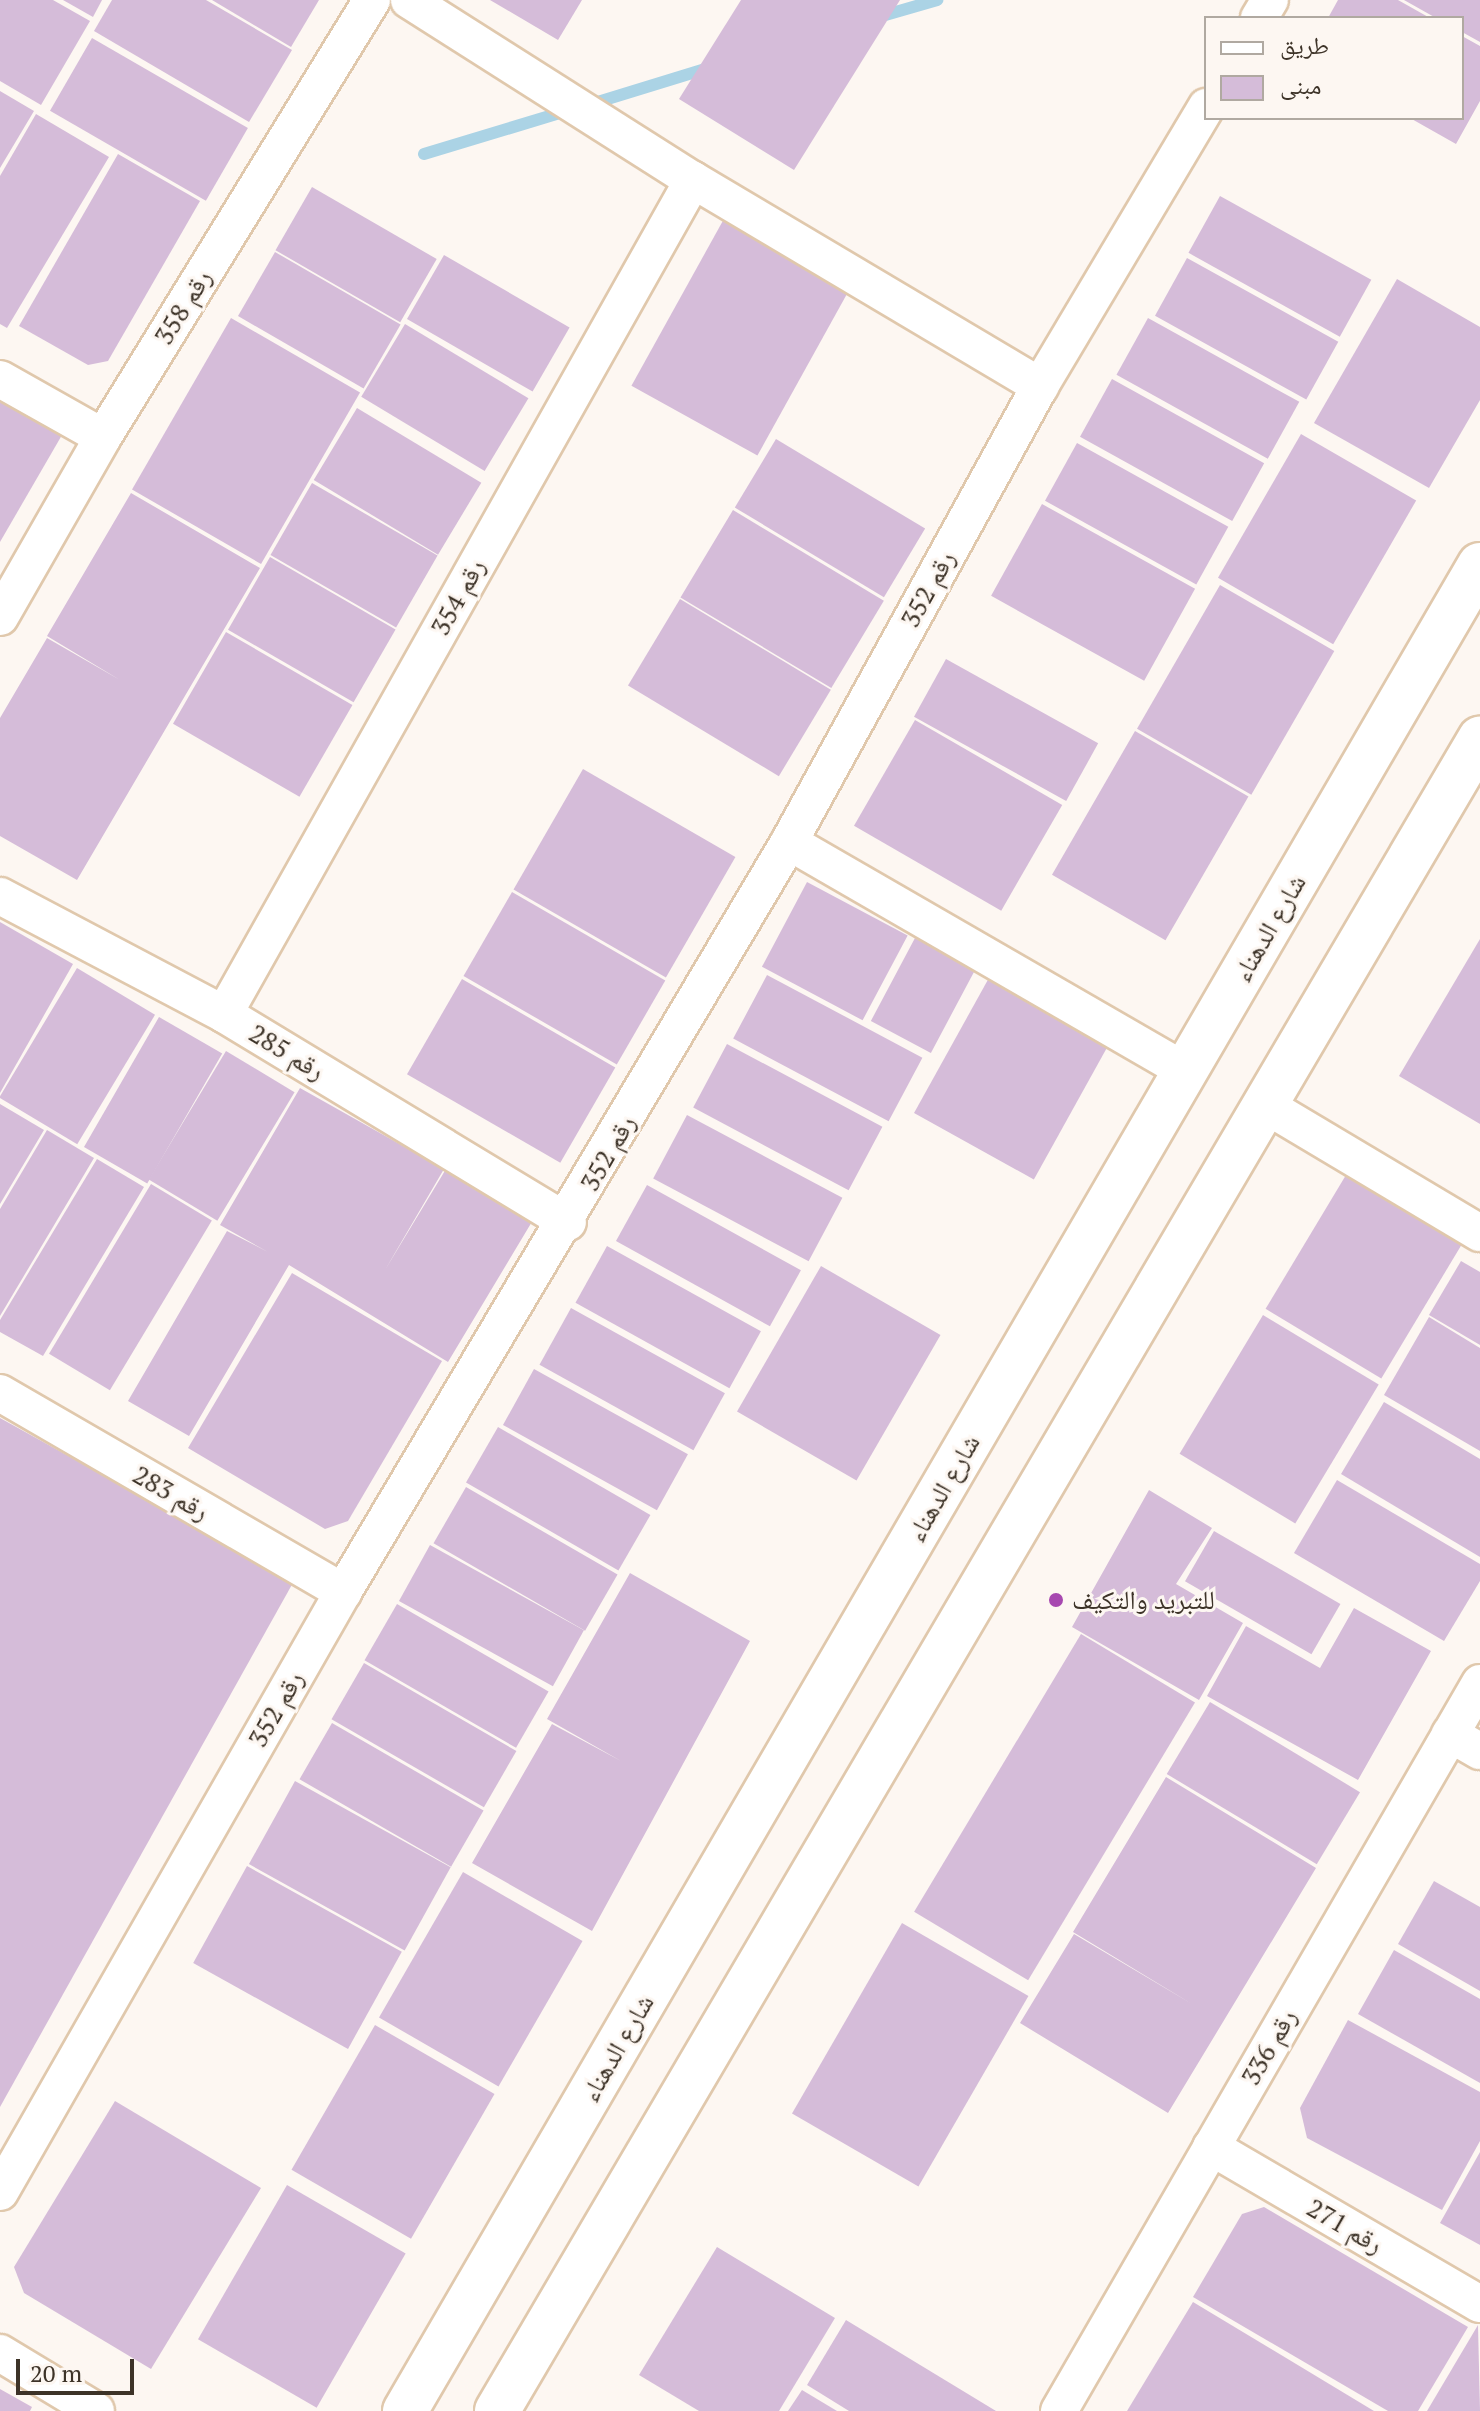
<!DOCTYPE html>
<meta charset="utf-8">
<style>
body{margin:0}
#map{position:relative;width:1480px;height:2411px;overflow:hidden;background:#fdf7f2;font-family:"PT Serif","Noto Naskh Arabic",serif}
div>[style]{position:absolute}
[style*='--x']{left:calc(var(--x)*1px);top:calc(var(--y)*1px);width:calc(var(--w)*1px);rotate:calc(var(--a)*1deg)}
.stream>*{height:12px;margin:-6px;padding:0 6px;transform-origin:6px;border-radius:6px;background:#abd3e5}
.building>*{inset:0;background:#d5bcd9;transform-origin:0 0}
.roads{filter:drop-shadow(2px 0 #e0c8ac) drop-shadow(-2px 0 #e0c8ac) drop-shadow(0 2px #e0c8ac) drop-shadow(0 -2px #e0c8ac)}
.minor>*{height:36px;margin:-18px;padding:0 18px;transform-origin:18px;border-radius:18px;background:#fff}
.tertiary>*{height:44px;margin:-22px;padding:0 22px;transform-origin:22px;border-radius:22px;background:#fff}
.dots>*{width:22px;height:22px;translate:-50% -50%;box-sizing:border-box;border:4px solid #fdf7f2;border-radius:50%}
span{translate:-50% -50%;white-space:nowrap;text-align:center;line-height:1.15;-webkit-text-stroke:6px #fdf7f2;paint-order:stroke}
.street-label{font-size:26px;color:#3d3328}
.poi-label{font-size:26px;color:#3d3328}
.left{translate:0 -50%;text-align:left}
.legend{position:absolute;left:1204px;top:16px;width:260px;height:104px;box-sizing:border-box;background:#fdf7f2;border:2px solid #b0a9a1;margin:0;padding:10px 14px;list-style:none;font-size:24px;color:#3d3328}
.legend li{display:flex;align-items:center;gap:16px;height:40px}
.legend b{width:40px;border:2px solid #b0a9a1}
.scale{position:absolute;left:16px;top:2359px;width:118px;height:36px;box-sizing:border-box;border:4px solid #3d3328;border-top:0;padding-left:10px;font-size:24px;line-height:28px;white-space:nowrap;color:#3d3328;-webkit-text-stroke:6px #fdf7f2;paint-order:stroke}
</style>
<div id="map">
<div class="stream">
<i style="--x:875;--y:18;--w:65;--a:-16.2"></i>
<i style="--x:588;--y:105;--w:126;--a:-17.1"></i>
<i style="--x:424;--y:154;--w:152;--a:-16.8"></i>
</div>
<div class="building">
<i style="clip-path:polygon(0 0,53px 0,90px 21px,41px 105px,0 81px)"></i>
<i style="clip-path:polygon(63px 0,102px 0,93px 17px)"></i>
<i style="clip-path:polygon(112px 0,206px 0,292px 50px,249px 122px,94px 31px)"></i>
<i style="clip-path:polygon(212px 0,319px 0,291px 47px)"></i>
<i style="clip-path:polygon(490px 0,582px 0,558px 40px)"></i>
<i style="clip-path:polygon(741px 0,900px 0,794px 170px,679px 99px)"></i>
<i style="clip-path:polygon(1338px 0,1398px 0,1430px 18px,1328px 18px)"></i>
<i style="clip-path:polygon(1404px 0,1480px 0,1480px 42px,1462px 32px,1462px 18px,1436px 18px)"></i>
<i style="clip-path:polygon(1462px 36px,1480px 46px,1480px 101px,1456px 144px,1410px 118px,1462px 118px)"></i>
<i style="left:92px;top:38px;width:180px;height:84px;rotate:30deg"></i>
<i style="clip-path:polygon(0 91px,34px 111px,0 168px)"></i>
<i style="clip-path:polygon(36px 114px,109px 157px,7px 328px,0 324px,0 176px)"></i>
<i style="clip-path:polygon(118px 154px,200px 201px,108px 361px,88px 365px,19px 326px)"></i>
<i style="left:312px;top:187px;width:144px;height:73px;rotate:30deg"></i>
<i style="left:1220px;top:196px;width:173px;height:65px;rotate:29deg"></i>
<i style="left:725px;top:217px;width:144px;height:193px;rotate:29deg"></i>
<i style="left:275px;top:252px;width:145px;height:74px;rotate:30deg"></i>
<i style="left:444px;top:255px;width:145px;height:74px;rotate:30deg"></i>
<i style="left:1187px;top:258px;width:173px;height:66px;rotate:29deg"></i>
<i style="clip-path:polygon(1397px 279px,1480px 327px,1480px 400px,1429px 488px,1314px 423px)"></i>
<i style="left:231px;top:318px;width:149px;height:198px;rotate:30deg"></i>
<i style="left:1148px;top:318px;width:173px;height:65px;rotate:29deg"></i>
<i style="left:405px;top:324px;width:144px;height:85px;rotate:31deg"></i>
<i style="left:1112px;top:379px;width:174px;height:66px;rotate:29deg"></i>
<i style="clip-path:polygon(0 399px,62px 435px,0 542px)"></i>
<i style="left:357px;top:408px;width:145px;height:84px;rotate:31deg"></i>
<i style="left:1301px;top:434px;width:133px;height:166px;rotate:30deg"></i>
<i style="left:776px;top:439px;width:174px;height:80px;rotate:31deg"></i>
<i style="left:1077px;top:443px;width:173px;height:66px;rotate:29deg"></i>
<i style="left:312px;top:483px;width:145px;height:83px;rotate:30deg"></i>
<i style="clip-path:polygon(131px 493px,260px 568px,77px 880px,0 836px,0 718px,47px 638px,120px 680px,47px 636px)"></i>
<i style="left:1042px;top:504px;width:175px;height:105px;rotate:29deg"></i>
<i style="left:733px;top:510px;width:176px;height:102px;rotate:31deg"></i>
<i style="left:270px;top:557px;width:145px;height:84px;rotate:30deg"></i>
<i style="left:1220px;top:585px;width:132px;height:166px;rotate:30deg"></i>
<i style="left:680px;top:599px;width:176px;height:101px;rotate:31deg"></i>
<i style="left:226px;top:632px;width:146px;height:106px;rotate:30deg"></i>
<i style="left:946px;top:659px;width:174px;height:66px;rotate:29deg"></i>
<i style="left:915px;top:720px;width:170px;height:122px;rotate:30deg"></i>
<i style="left:1135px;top:731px;width:131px;height:166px;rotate:30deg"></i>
<i style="left:583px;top:769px;width:176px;height:139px;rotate:30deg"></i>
<i style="left:807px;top:882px;width:114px;height:96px;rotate:28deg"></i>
<i style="left:512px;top:892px;width:177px;height:97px;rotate:30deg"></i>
<i style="clip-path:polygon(0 922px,73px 964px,0 1093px)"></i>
<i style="left:915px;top:938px;width:68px;height:94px;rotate:28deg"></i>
<i style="clip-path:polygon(1480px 939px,1480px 1124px,1399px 1076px)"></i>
<i style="left:995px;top:967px;width:137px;height:167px;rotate:29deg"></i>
<i style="left:77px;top:968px;width:91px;height:151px;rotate:31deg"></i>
<i style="left:767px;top:975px;width:176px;height:72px;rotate:28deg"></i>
<i style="left:462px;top:979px;width:177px;height:110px;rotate:30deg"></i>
<i style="left:159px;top:1017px;width:73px;height:150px;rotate:30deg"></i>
<i style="left:727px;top:1044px;width:176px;height:72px;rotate:28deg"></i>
<i style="left:226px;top:1051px;width:80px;height:150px;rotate:31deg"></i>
<i style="clip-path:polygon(300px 1088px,444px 1169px,385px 1270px,446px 1169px,533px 1220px,448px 1362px,289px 1265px,189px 1436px,128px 1401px,227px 1231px,268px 1252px,220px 1225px)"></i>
<i style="clip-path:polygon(0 1104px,44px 1130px,0 1204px)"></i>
<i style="left:687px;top:1115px;width:176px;height:72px;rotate:28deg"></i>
<i style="clip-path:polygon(47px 1130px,94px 1158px,0 1316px,0 1209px)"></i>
<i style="clip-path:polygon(97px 1159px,144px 1187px,43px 1356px,0 1332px,0 1320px)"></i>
<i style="left:1349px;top:1170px;width:135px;height:162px;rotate:31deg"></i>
<i style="left:151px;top:1184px;width:71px;height:198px;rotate:31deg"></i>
<i style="left:647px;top:1185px;width:176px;height:64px;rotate:29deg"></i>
<i style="left:607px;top:1246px;width:176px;height:65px;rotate:29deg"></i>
<i style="clip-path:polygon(1461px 1261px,1480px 1272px,1480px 1345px,1429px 1315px)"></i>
<i style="left:821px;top:1266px;width:138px;height:168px;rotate:30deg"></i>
<i style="clip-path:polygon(292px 1273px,442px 1361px,348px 1521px,325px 1529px,188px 1448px)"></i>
<i style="left:571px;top:1308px;width:176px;height:65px;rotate:29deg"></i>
<i style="left:1263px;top:1315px;width:135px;height:162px;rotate:31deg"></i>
<i style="clip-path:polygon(1429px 1317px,1480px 1348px,1480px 1451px,1384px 1395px)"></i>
<i style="left:534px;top:1369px;width:176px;height:64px;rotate:29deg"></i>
<i style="clip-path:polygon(1384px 1402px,1480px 1459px,1480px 1557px,1341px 1474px)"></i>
<i style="clip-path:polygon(0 1418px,294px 1581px,0 2107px)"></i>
<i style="left:498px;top:1427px;width:176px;height:64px;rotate:30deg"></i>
<i style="clip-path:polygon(1337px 1480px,1480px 1564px,1480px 1581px,1444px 1641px,1294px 1553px)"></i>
<i style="left:466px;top:1487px;width:175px;height:65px;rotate:30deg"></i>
<i style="clip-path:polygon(1149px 1490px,1212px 1528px,1176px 1584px,1243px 1623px,1199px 1700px,1072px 1627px)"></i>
<i style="left:1214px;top:1531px;width:146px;height:58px;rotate:30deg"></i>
<i style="left:430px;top:1545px;width:176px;height:64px;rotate:29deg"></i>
<i style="clip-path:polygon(630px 1573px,750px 1641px,592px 1931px,472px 1863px,552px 1724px,621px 1761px,547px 1719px)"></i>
<i style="left:397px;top:1604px;width:175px;height:65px;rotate:30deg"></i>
<i style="clip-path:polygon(1354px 1608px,1431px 1651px,1358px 1780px,1207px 1696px,1246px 1626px,1320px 1668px)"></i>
<i style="left:1081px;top:1634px;width:133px;height:324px;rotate:31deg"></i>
<i style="left:364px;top:1663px;width:176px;height:65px;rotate:30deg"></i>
<i style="left:1210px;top:1702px;width:175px;height:84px;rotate:31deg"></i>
<i style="left:332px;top:1723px;width:175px;height:65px;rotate:30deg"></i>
<i style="clip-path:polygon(1166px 1777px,1316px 1868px,1168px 2113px,1020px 2023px,1074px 1934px,1192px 2004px,1073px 1932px)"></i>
<i style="left:295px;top:1781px;width:178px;height:95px;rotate:29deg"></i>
<i style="left:247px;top:1866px;width:177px;height:111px;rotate:29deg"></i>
<i style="left:463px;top:1872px;width:138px;height:168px;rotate:30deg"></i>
<i style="clip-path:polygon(1434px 1881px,1480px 1907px,1480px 1991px,1398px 1944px)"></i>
<i style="left:902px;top:1923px;width:146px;height:220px;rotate:30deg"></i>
<i style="clip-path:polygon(1394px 1950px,1480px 1999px,1480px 2083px,1358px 2014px)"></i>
<i style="clip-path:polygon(1348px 2020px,1480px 2092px,1480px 2141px,1442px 2210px,1307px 2138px,1300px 2108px)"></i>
<i style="left:375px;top:2025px;width:138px;height:167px;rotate:30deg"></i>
<i style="clip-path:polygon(115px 2101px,261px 2188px,151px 2369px,24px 2293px,14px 2267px)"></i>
<i style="clip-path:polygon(1480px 2152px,1480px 2245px,1440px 2223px)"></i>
<i style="left:287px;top:2185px;width:137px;height:178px;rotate:30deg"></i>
<i style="clip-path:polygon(1264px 2207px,1468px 2327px,1418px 2411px,1388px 2411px,1193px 2297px,1242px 2214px)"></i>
<i style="clip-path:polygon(717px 2247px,835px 2318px,779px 2411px,699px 2411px,639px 2375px)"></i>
<i style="clip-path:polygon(1193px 2302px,1374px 2411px,1127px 2411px)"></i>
<i style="clip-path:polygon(846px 2320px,996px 2411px,849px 2411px,807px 2385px)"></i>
<i style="clip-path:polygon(1478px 2325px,1480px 2411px,1427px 2411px)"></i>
<i style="clip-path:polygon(0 2389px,32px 2407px,30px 2411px,0 2411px)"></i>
<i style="clip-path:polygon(802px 2390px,837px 2411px,788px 2411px)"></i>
</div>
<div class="roads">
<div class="minor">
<i style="--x:409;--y:0;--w:336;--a:32.4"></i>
<i style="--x:693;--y:180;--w:404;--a:30.7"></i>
<i style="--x:1259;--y:18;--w:21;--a:-59"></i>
<i style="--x:0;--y:379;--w:118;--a:29.4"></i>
<i style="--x:0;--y:617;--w:207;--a:-60.2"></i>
<i style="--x:103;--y:437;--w:513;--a:-58.39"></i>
<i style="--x:789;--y:842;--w:457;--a:30"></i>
<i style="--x:0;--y:896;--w:253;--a:27.8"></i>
<i style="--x:224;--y:1014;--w:402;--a:31.2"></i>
<i style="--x:224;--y:1014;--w:957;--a:-60.65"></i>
<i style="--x:1265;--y:1105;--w:250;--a:30.8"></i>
<i style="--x:0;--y:1393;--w:397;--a:30.1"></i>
<i style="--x:1450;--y:1734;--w:34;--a:30"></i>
<i style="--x:1211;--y:2147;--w:311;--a:30.3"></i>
<i style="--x:0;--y:2192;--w:691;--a:-60.24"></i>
<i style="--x:343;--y:1592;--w:873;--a:-59.26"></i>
<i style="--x:789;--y:842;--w:521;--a:-61.17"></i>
<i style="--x:1040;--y:386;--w:325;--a:-59.2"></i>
<i style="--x:0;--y:2353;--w:112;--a:31.1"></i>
<i style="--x:1059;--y:2411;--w:841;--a:-59.96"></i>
</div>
<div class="tertiary">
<i style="--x:405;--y:2411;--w:2136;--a:-59.79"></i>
<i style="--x:497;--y:2411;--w:1940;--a:-59.55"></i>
</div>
</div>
<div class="dots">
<i style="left:1056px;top:1600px;background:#a748b0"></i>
</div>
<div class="street-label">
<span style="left:183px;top:307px;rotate:-58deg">رقم 358</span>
<span style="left:928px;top:589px;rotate:-61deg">رقم 352</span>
<span style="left:458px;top:597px;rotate:-61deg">رقم 354</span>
<span style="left:1269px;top:928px;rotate:-60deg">شارع الدهناء</span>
<span style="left:287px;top:1052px;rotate:31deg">رقم 285</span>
<span style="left:608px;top:1153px;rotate:-60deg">رقم 352</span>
<span style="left:943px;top:1488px;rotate:-60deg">شارع الدهناء</span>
<span style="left:171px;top:1493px;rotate:30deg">رقم 283</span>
<span style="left:276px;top:1709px;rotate:-60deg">رقم 352</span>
<span style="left:1269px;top:2047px;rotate:-60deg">رقم 336</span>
<span style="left:617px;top:2048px;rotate:-60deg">شارع الدهناء</span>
<span style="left:1345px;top:2226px;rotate:30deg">رقم 271</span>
</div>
<div class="poi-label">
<span class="left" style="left:1072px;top:1600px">للتبرید والتکیف</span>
</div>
<ul class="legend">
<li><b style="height:10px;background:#fff"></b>طريق</li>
<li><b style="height:22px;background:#d5bcd9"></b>مبنى</li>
</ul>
<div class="scale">20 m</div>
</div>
